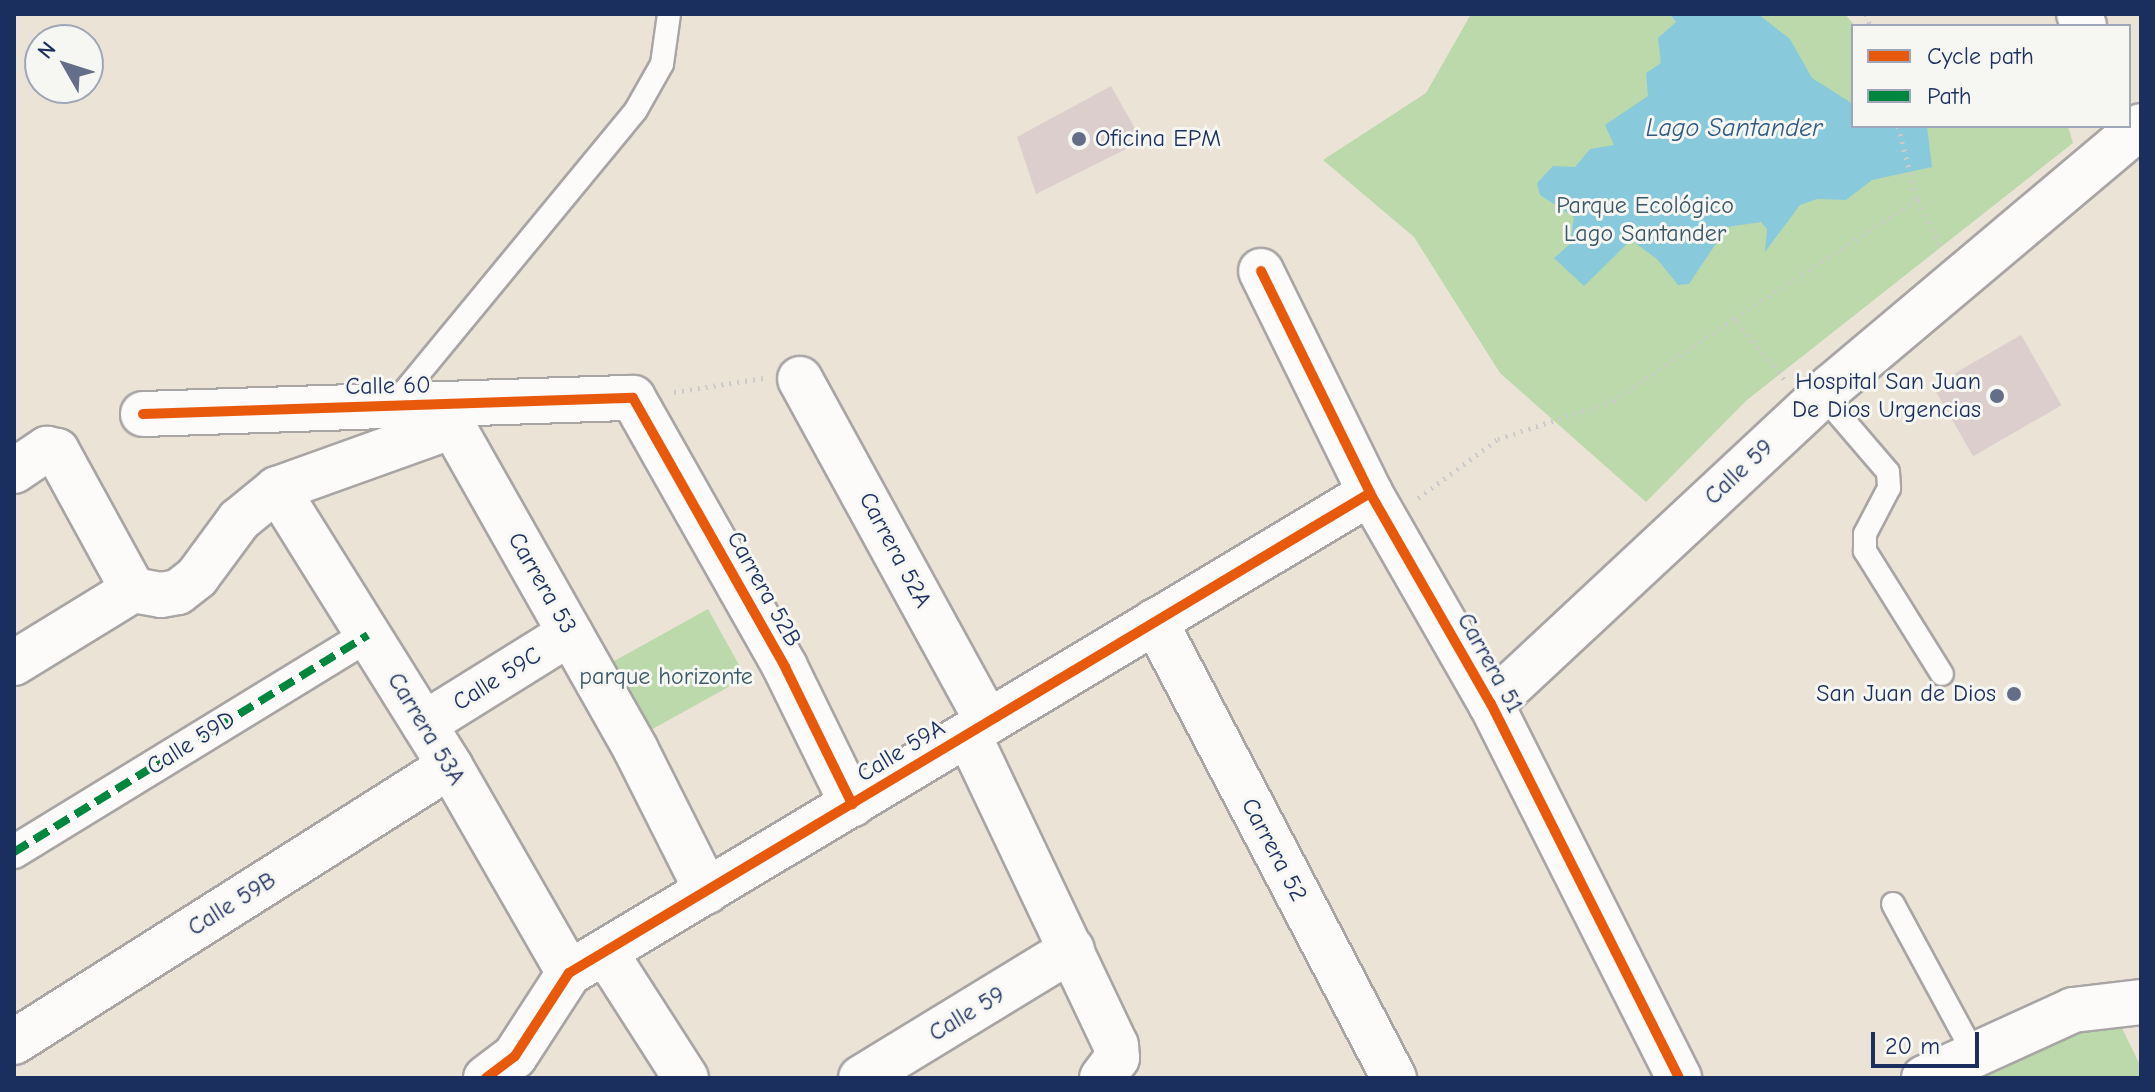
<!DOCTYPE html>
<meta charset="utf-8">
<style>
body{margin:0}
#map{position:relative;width:2155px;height:1092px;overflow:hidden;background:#ebe3d6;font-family:"Comic Neue",sans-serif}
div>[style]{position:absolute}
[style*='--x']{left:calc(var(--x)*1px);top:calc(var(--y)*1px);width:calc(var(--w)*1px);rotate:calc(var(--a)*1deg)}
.green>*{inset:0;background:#bbd9ab;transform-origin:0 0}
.water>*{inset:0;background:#88cadb}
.building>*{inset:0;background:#dccecd;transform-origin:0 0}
.path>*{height:5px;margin-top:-2.5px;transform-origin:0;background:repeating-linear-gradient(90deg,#cccbcc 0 2px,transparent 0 8px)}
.roads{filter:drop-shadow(2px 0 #a8a5a4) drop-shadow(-2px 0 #a8a5a4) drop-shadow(0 2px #a8a5a4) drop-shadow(0 -2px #a8a5a4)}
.service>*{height:22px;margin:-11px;padding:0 11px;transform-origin:11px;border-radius:11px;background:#fcfbf9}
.pedestrian>*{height:32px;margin:-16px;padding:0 16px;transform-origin:16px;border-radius:16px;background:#fcfbf9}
.minor>*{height:44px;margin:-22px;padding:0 22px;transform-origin:22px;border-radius:22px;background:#fcfbf9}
.quiet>*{height:8px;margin-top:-4px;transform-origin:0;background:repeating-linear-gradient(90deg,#00873e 0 16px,transparent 0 24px)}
.cycleway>*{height:10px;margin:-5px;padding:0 5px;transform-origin:5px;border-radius:5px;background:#e8590c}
.dots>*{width:22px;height:22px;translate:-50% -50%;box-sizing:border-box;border:4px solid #f6f6f2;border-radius:50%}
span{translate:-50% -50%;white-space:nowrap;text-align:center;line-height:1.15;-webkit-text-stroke:6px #f6f6f2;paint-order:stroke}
.poi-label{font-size:24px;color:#1b2f5e}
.left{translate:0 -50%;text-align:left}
.right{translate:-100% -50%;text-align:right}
.park-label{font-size:24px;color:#395868}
.street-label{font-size:24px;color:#1b2f5e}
.water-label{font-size:26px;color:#2f5a84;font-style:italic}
.frame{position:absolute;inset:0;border:16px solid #1b2f5e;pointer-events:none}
.legend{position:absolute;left:1851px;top:24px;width:280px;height:104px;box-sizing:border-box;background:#f6f6f2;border:2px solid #9ea6b7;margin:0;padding:10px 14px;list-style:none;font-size:24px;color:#1b2f5e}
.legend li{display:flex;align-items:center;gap:16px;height:40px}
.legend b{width:40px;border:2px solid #9ea6b7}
.north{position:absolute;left:24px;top:24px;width:80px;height:80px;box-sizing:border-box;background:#f6f6f2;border:2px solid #9ea6b7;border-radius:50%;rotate:309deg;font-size:22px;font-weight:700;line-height:32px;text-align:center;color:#1b2f5e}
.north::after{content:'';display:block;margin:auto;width:28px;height:36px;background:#646e88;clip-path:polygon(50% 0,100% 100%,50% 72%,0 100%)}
.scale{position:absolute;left:1871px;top:1032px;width:108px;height:36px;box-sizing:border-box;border:4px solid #1b2f5e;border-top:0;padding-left:10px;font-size:24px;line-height:28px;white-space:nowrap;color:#1b2f5e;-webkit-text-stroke:6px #f6f6f2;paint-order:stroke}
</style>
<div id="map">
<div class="green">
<i style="clip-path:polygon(1471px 14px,1845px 14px,1855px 26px,1853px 126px,2068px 126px,2073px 143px,1747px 400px,1646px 502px,1500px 373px,1414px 237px,1323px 160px,1426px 93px)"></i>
<i style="left:708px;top:609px;width:78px;height:121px;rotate:61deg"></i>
<i style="clip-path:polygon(2114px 1012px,2141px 1067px,2141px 1078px,1984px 1078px)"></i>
</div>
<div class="water">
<i style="clip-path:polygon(1670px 14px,1758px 14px,1790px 39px,1812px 78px,1853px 104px,1853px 126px,1927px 126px,1932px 167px,1872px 180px,1846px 200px,1817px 199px,1800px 205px,1765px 252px,1767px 229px,1761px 222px,1727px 227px,1689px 284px,1678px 285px,1657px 259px,1631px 240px,1584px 286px,1554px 258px,1570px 244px,1574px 217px,1540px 195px,1537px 183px,1553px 166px,1575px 167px,1590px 149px,1614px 145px,1605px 125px,1648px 96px,1646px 73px,1661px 63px,1658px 38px,1676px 22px)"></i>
</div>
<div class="building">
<i style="clip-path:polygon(1111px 86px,1142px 141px,1036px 194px,1017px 137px)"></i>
<i style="left:2021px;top:335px;width:81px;height:102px;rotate:60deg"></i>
</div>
<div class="path">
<i style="--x:1866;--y:14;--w:13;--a:72"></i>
<i style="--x:1898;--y:126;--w:76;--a:75.6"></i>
<i style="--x:1917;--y:200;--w:51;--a:63.4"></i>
<i style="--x:1784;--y:379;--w:79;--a:-129.3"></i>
<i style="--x:1734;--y:318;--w:218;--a:-32.8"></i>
<i style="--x:674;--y:392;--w:90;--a:-8.9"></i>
<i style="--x:1418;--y:498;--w:99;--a:-36.4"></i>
<i style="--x:1498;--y:439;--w:121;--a:-18.3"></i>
<i style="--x:1613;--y:401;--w:147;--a:-34.4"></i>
</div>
<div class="roads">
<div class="service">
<i style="--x:1822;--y:395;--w:101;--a:49.4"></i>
<i style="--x:1888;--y:472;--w:16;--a:86"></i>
<i style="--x:1889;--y:488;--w:52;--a:117.6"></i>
<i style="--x:1865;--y:534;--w:17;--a:90"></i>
<i style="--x:1865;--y:551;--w:145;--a:58"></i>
<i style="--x:393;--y:405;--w:382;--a:-50.5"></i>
<i style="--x:636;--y:110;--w:53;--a:-60.5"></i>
<i style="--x:662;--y:64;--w:50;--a:-82"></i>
<i style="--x:1893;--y:904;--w:170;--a:61.6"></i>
</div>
<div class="pedestrian">
<i style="--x:14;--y:852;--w:415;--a:-31.5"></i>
</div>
<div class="minor">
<i style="--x:2079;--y:14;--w:13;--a:67"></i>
<i style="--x:1261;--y:271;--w:247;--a:63.8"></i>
<i style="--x:1370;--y:493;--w:243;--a:60.2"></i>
<i style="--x:1491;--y:704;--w:419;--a:63.3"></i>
<i style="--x:800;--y:379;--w:391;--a:61.3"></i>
<i style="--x:441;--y:405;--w:396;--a:60.5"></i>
<i style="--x:636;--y:750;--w:158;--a:63.3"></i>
<i style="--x:143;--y:414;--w:490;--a:-1.9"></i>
<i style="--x:633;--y:398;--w:309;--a:60.5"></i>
<i style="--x:785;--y:667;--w:153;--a:63.9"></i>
<i style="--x:14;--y:471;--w:40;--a:-34"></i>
<i style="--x:47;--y:449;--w:10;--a:11"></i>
<i style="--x:57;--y:451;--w:158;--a:61.3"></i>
<i style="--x:277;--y:489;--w:327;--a:58"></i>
<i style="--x:450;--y:766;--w:239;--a:60.1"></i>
<i style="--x:133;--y:590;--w:28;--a:10"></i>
<i style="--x:161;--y:595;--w:17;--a:-10"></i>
<i style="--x:178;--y:592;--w:24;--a:-38"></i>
<i style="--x:197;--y:577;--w:71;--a:-53.6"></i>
<i style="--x:239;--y:520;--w:49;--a:-39.2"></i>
<i style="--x:277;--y:489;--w:187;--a:-19.7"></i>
<i style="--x:1155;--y:621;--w:516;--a:62.39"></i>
<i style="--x:14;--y:663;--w:140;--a:-31.5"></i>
<i style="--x:1491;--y:704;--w:465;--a:-43"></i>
<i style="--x:1831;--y:387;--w:405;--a:-40.1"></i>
<i style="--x:424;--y:724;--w:172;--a:-31.9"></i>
<i style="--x:968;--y:734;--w:344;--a:64.6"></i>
<i style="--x:1116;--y:1045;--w:13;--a:86"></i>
<i style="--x:1117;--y:1058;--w:25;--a:127"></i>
<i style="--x:605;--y:952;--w:150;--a:57.3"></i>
<i style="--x:14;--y:1042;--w:516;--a:-32.33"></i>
<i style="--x:486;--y:1078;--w:36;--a:-37"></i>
<i style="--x:515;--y:1056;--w:99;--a:-57"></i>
<i style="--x:569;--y:973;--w:934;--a:-30.93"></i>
<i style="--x:861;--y:1078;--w:247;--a:-31.4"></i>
<i style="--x:1924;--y:1078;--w:164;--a:-24.5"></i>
<i style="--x:2073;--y:1010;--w:68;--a:-6.7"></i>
</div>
</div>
<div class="quiet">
<i style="--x:14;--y:852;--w:415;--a:-31.5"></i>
</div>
<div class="cycleway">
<i style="--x:1261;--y:271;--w:247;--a:63.8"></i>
<i style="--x:1370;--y:493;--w:243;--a:60.2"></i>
<i style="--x:1491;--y:704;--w:419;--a:63.3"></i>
<i style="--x:143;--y:414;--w:490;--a:-1.9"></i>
<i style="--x:633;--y:398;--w:309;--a:60.5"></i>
<i style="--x:785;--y:667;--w:153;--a:63.9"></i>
<i style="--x:486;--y:1078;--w:36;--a:-37"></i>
<i style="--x:515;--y:1056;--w:99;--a:-57"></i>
<i style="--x:569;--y:973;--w:934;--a:-30.93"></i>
</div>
<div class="dots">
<i style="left:1079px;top:139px;background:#646e88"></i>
<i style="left:1997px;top:396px;background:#646e88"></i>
<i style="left:2014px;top:694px;background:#646e88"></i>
</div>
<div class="poi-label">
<span class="left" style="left:1095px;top:139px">Oficina EPM</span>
<span class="right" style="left:1981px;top:396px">Hospital San Juan<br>De Dios Urgencias</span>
<span class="right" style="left:1996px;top:694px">San Juan de Dios</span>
</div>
<div class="park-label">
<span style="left:1645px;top:220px">Parque Ecológico<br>Lago Santander</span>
<span style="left:666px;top:677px">parque horizonte</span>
</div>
<div class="street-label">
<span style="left:388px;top:386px;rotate:-1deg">Calle 60</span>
<span style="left:1739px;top:472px;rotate:-43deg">Calle 59</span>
<span style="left:895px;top:550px;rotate:62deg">Carrera 52A</span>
<span style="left:542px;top:583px;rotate:60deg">Carrera 53</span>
<span style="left:764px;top:589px;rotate:61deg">Carrera 52B</span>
<span style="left:1490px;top:663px;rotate:61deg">Carrera 51</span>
<span style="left:497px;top:679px;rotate:-32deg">Calle 59C</span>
<span style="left:426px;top:729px;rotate:59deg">Carrera 53A</span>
<span style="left:191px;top:743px;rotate:-32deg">Calle 59D</span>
<span style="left:901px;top:751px;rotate:-31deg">Calle 59A</span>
<span style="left:1274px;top:850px;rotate:62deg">Carrera 52</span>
<span style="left:232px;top:904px;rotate:-32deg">Calle 59B</span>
<span style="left:967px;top:1014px;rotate:-31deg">Calle 59</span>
</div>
<div class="water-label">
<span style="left:1734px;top:129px">Lago Santander</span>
</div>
<div class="frame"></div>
<ul class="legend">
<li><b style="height:10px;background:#e8590c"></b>Cycle path</li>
<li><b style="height:10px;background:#00873e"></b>Path</li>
</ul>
<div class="north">N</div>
<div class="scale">20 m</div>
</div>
